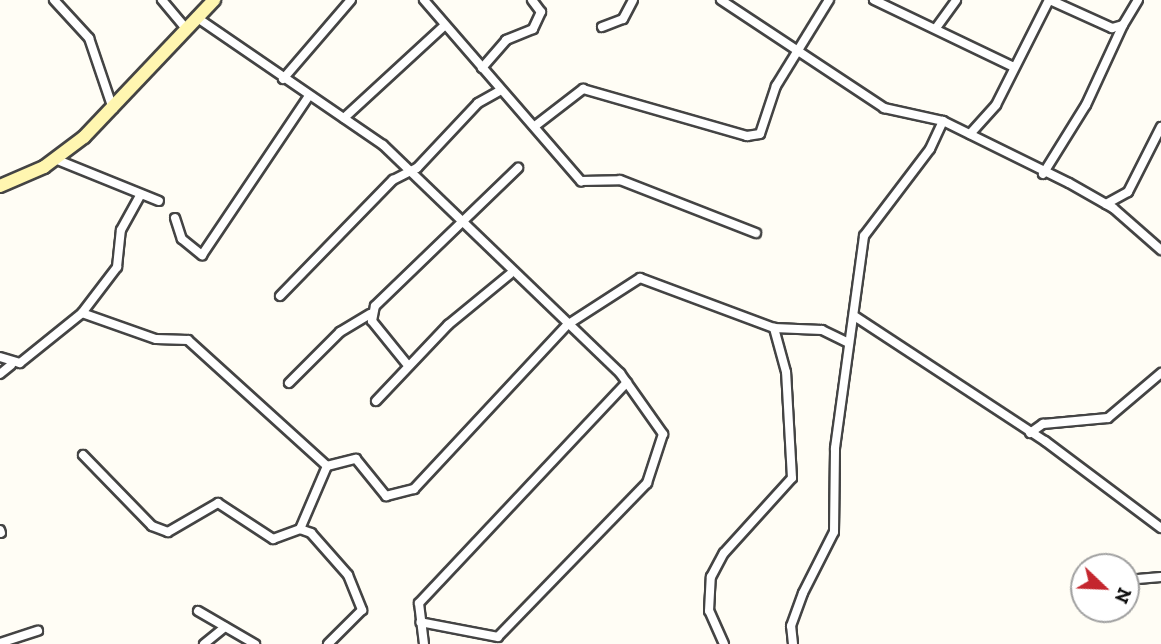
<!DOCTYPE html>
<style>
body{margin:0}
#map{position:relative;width:1161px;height:644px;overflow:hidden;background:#fffdf5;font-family:"Zilla Slab",serif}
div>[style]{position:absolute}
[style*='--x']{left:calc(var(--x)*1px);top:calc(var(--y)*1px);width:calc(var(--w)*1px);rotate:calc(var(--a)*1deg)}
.roads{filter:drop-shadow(2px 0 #444) drop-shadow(-2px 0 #444) drop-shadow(0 2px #444) drop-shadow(0 -2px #444)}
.street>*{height:8px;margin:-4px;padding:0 4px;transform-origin:4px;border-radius:4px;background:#fff}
.secondary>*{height:12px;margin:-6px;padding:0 6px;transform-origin:6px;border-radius:6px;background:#fff6b0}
span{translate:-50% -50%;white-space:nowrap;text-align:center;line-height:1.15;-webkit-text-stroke:7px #fff;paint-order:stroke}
.north{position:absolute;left:1070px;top:553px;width:70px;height:70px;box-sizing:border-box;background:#fff;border:2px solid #a0a0a0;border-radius:50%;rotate:113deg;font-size:19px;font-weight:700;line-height:28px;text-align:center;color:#111}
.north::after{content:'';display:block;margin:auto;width:24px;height:32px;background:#c4262e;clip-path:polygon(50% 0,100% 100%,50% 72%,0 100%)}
</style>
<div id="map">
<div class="roads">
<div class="street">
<i style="--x:54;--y:0;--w:52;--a:47.4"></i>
<i style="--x:89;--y:38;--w:75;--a:71.3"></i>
<i style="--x:162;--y:0;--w:39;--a:50"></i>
<i style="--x:424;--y:0;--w:240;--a:49.1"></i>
<i style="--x:581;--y:181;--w:39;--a:-1"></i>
<i style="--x:620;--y:180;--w:146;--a:21.3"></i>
<i style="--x:721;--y:0;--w:196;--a:33.5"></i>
<i style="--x:884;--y:108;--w:60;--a:12.4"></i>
<i style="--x:943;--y:121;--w:140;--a:26.2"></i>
<i style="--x:1069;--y:183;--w:51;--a:29.6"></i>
<i style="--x:1113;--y:208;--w:64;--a:41.2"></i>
<i style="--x:874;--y:0;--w:153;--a:25.6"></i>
<i style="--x:1050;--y:0;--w:68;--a:24.3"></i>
<i style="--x:1112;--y:28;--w:11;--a:-15"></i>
<i style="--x:1123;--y:25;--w:29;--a:-59"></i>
<i style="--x:199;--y:19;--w:223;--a:34.4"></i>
<i style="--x:383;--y:145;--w:329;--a:43.9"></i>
<i style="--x:620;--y:373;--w:75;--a:54.8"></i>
<i style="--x:663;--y:434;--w:52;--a:108.1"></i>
<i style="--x:647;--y:483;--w:214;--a:134.1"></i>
<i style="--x:498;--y:637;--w:79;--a:-169.1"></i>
<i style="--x:602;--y:27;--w:22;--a:-21"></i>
<i style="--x:623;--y:19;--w:21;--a:-62"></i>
<i style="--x:936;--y:28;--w:34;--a:-54"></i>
<i style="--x:482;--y:68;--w:37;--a:-49"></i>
<i style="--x:506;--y:40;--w:29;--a:-22"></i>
<i style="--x:533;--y:29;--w:19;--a:-65"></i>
<i style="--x:541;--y:12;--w:15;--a:-127"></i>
<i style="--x:283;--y:79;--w:104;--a:-49.3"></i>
<i style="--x:344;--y:118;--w:134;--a:-42.6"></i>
<i style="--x:535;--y:126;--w:61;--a:-37.6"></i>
<i style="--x:583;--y:89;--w:171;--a:16"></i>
<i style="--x:747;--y:136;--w:13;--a:-9"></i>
<i style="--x:760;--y:134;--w:51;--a:-71.6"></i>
<i style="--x:776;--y:86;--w:101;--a:-58.4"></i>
<i style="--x:970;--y:134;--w:39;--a:-48"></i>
<i style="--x:996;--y:105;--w:118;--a:-63.2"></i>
<i style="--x:55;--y:159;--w:112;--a:22"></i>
<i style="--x:1043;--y:174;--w:81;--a:-58.1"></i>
<i style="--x:1086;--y:105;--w:88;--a:-65.2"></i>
<i style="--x:1106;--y:204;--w:25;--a:-29"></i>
<i style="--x:1128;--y:192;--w:73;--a:-63.1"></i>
<i style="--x:175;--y:218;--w:22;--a:72"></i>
<i style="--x:182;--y:239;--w:26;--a:39"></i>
<i style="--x:202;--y:255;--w:192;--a:-56.1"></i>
<i style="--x:280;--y:296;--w:162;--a:-45.8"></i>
<i style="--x:393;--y:180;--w:27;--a:-27"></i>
<i style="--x:417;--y:168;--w:89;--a:-46.8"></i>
<i style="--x:478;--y:103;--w:23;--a:-29"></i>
<i style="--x:82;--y:313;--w:78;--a:19.4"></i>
<i style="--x:156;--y:339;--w:32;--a:2"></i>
<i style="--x:188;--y:340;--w:188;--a:42.2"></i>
<i style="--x:327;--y:466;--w:30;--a:-14"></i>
<i style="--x:356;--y:459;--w:48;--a:51"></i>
<i style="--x:386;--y:496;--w:29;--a:-14"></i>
<i style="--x:414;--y:489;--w:224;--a:-47"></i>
<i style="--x:567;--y:325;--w:87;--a:-32.8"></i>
<i style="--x:640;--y:278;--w:143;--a:20.5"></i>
<i style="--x:774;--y:328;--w:48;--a:2.4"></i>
<i style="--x:822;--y:330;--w:30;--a:26"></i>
<i style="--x:856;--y:317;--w:226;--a:33.3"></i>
<i style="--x:1045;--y:441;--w:145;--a:36.9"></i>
<i style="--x:0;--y:357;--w:21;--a:17"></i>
<i style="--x:20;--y:363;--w:80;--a:-38.9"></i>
<i style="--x:82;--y:313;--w:58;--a:-52.7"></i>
<i style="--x:117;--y:267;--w:37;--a:-84"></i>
<i style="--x:121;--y:230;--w:38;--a:-61"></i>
<i style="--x:406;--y:363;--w:54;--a:-129"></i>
<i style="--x:372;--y:321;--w:15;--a:-79"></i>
<i style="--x:375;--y:306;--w:199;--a:-44"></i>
<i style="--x:0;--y:374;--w:14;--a:-39"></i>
<i style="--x:289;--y:383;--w:72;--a:-45"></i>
<i style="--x:340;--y:332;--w:35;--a:-31"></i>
<i style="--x:376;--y:401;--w:105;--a:-46.5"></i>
<i style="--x:448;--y:325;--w:80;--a:-39.4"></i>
<i style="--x:1030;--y:433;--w:16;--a:-35"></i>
<i style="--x:1043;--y:424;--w:65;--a:-5.3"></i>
<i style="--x:1108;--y:418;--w:70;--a:-40.3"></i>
<i style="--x:83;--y:455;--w:99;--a:45.8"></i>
<i style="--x:152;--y:526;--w:17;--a:21"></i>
<i style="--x:168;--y:532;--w:58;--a:-30.1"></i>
<i style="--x:218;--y:503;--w:66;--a:33.2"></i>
<i style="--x:273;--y:539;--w:29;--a:-20"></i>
<i style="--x:300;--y:529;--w:12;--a:20"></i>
<i style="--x:311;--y:533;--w:56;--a:48.6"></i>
<i style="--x:348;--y:575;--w:38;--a:68"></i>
<i style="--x:362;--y:610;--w:48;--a:135"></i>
<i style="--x:300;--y:529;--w:69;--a:-66.8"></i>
<i style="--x:0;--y:530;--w:3;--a:72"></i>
<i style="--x:1126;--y:580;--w:35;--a:-5"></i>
<i style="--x:1078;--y:586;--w:6;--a:0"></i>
<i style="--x:198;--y:611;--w:66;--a:30.1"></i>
<i style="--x:0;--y:643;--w:40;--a:-18"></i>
<i style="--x:204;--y:644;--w:27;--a:-39"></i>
<i style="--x:424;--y:644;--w:41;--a:-97"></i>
<i style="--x:419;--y:603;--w:303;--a:-46.7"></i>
<i style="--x:724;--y:644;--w:36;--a:-114"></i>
<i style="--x:709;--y:611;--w:34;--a:-87"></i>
<i style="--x:711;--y:577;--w:27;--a:-62"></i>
<i style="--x:724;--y:553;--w:101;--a:-47.8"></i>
<i style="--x:792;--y:478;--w:106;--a:-93.2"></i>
<i style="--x:786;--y:372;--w:46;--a:-105.3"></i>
<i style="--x:793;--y:644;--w:18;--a:-96"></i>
<i style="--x:791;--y:626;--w:35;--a:-70"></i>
<i style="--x:803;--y:593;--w:68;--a:-63.1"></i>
<i style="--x:834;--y:532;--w:84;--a:-89.3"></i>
<i style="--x:835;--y:448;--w:214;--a:-82.2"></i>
<i style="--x:864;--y:236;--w:109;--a:-52.8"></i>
<i style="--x:930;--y:149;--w:31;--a:-65"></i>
</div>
<div class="secondary">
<i style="--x:0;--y:186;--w:48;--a:-23.4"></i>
<i style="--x:44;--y:167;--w:50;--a:-36.9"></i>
<i style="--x:84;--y:137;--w:189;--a:-46.5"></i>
</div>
</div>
<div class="north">N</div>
</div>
